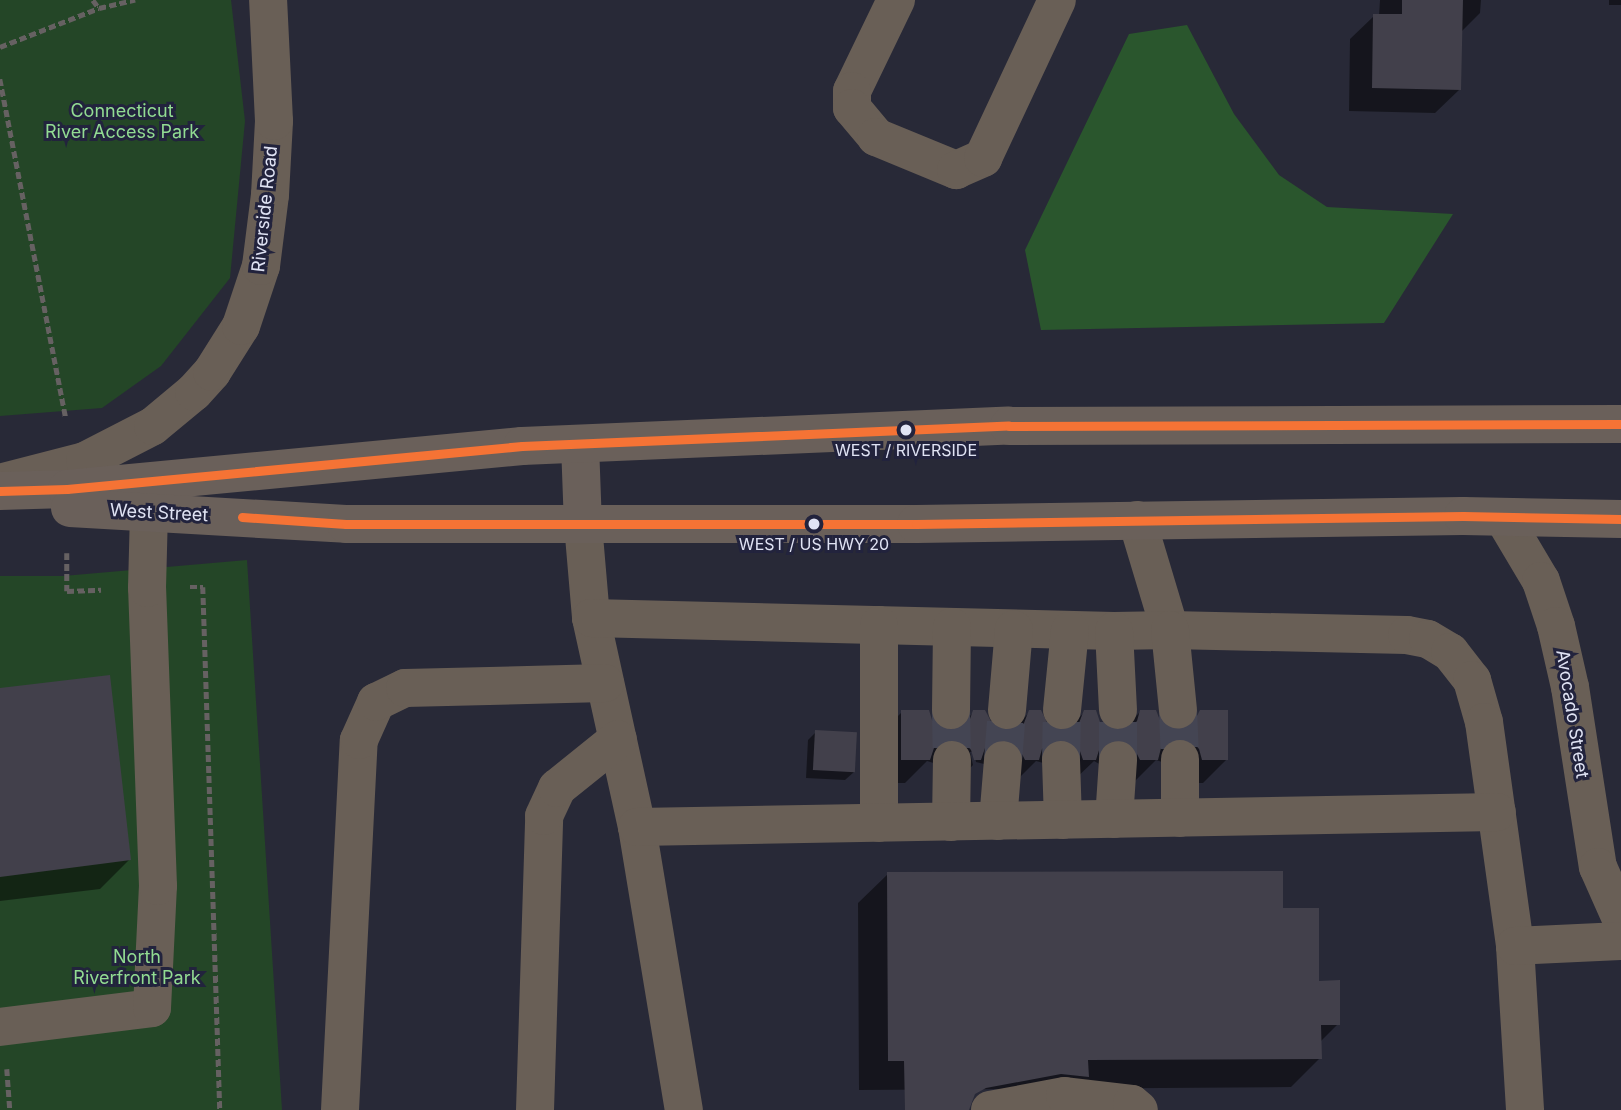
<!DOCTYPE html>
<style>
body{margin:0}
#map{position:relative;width:1621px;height:1110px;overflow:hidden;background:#282937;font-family:Inter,sans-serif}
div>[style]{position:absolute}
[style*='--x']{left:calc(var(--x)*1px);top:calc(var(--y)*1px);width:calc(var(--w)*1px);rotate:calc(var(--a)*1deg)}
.green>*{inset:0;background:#244627}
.forest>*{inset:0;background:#2a562d}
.shadow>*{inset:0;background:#0007;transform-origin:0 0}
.building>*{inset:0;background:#42404b;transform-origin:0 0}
.minor-tunnel>*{height:38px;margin-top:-19px;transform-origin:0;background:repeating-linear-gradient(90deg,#444553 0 38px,transparent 0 57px)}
.path>*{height:4.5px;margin-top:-2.25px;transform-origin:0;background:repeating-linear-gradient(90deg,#666162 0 7px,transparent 0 10.5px)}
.minor>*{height:38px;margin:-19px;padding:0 19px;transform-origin:19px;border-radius:19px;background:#695f56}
.major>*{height:38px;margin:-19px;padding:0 19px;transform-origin:19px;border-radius:19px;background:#6a605a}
.bus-1>*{height:9px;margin:-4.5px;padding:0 4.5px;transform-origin:4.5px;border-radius:4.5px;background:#f57335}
.dots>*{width:19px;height:19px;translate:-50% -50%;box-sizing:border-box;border:4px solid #22233d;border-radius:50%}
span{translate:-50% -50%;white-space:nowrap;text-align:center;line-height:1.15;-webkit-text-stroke:6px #22233d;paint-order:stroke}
.bus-label{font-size:16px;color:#e0e3f4}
.park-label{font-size:18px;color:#92dc92}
.street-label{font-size:18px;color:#e0e3f4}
</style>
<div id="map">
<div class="green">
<i style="clip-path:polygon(0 0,231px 0,245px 121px,230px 278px,161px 366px,102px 408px,0 416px)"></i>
<i style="clip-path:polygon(247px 560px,282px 1110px,0 1110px,0 576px,63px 576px)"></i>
</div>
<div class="forest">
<i style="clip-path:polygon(1187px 25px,1234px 114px,1279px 175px,1327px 207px,1453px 214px,1384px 323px,1041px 330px,1025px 250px,1129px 34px)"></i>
</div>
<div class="shadow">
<i style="clip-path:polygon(1380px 0,1481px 0,1480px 13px,1460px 33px,1459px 90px,1435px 113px,1349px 111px,1350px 39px,1374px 16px,1379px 16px)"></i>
<i style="left:1609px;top:0;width:12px;height:5px"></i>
<i style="clip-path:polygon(0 690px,130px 859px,100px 889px,0 901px)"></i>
<i style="clip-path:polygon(902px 712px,930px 721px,938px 730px,952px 734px,974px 712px,993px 729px,1009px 733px,1030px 712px,1047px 729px,1063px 733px,1085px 712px,1107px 731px,1119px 734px,1140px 712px,1169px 732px,1179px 733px,1200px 712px,1227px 759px,1203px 783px,1178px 783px,1168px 764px,1156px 760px,1133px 783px,1094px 761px,1071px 783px,1047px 764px,1036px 761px,1014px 783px,992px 766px,976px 762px,974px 752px,970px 752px,973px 765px,956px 783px,940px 765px,927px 761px,905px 783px,878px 783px,878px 736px)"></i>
<i style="clip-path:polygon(816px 732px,854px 772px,845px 780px,806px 778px,808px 740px)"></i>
<i style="clip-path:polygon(888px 874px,1281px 910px,1338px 1024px,1320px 1042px,1320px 1058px,1291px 1087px,859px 1090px,858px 903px)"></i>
</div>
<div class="building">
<i style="clip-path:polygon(1402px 0,1463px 0,1461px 90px,1372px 88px,1373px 14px,1402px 14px)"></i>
<i style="clip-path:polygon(110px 675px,131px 860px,0 877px,0 688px)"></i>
<i style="clip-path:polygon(901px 710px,929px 710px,932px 720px,939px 728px,951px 732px,962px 729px,969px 722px,973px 710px,985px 710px,994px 727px,1006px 732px,1016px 730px,1024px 723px,1029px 710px,1041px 710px,1049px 727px,1060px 732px,1070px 730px,1079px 723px,1084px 710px,1096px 710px,1100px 722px,1107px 729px,1118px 732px,1130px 728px,1137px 721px,1140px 710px,1156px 710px,1161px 723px,1170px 730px,1180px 732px,1191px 727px,1200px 710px,1228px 710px,1228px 760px,1202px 760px,1199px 749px,1191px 740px,1179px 737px,1170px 740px,1161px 748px,1158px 760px,1140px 760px,1131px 742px,1119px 738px,1109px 740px,1100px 747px,1096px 760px,1083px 760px,1079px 748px,1071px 740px,1061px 738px,1049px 742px,1042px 749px,1039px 760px,1025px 760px,1016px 742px,1004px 738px,993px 741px,985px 748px,981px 760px,974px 760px,971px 750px,964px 742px,952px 738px,941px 741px,934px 748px,930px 760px,901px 760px)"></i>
<i style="left:815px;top:730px;width:42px;height:40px;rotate:3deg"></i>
<i style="clip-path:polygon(1283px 871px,1283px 908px,1319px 908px,1319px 981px,1340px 980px,1340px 1025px,1321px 1025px,1322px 1059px,1088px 1060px,1089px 1077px,1061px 1074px,986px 1088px,975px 1094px,969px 1110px,905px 1110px,904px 1061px,888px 1061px,887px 872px)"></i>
</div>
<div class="minor-tunnel">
<i style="--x:951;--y:710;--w:50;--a:88.9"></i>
<i style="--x:1178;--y:710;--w:49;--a:87.7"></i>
<i style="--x:1003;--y:760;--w:50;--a:-85.4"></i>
<i style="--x:1061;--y:760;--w:50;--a:-88.9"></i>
<i style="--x:1118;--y:760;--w:50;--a:-90"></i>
</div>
<div class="path">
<i style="--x:93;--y:0;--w:10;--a:53"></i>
<i style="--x:0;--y:47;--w:106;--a:-21.5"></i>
<i style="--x:99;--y:8;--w:37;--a:-13"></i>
<i style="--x:0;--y:79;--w:346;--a:79"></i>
<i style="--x:67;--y:553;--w:38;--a:90"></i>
<i style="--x:67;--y:591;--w:34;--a:-2"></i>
<i style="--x:190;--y:587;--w:13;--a:0"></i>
<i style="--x:203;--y:587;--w:523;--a:88.14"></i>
<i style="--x:7;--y:1069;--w:41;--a:85.8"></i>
</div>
<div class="minor">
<i style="--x:896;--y:0;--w:101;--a:115.8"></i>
<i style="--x:852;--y:91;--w:17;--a:90"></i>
<i style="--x:852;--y:108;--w:38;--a:50"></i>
<i style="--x:876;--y:137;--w:87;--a:22.4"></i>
<i style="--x:956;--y:170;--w:30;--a:-24"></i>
<i style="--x:983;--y:158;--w:174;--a:-64.9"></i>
<i style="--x:0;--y:483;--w:88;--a:-14.5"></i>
<i style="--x:85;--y:461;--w:76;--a:-27.2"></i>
<i style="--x:153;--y:426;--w:53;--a:-39.7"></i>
<i style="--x:194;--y:392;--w:27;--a:-48"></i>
<i style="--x:212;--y:372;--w:54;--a:-57.8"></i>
<i style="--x:241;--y:326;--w:63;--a:-71.6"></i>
<i style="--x:261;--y:266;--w:72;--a:-82.8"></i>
<i style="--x:270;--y:195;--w:74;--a:-86.9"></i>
<i style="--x:274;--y:121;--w:121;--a:-92.8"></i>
<i style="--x:1503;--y:517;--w:74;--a:59.3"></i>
<i style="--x:1541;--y:581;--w:47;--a:71.6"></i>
<i style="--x:1556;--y:626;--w:63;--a:77.1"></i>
<i style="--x:1570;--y:687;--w:182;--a:81.2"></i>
<i style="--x:1598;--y:867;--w:57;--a:66.1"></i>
<i style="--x:1137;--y:520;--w:115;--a:73.3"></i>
<i style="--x:1170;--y:630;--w:237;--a:1.2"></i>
<i style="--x:1407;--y:635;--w:21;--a:11"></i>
<i style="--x:1428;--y:639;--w:26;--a:31"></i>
<i style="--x:1450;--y:652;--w:36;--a:52"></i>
<i style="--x:1472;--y:680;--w:44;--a:74.1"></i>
<i style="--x:1484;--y:722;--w:226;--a:82.1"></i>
<i style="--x:1515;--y:946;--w:164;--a:86.5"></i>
<i style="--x:583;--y:524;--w:94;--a:85.1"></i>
<i style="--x:591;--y:618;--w:214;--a:77.6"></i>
<i style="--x:637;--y:827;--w:287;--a:80.6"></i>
<i style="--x:591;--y:618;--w:523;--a:1.42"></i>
<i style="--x:1114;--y:631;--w:56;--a:-1"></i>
<i style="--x:1170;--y:630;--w:80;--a:84.3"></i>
<i style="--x:879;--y:625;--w:198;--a:90"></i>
<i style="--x:1114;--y:631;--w:79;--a:87.1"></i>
<i style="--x:951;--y:710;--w:83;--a:-89.3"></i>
<i style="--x:1007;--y:710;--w:81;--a:-85.1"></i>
<i style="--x:1062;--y:710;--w:80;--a:-84.3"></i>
<i style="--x:1180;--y:759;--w:59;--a:90"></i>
<i style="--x:1061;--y:760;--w:60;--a:88.1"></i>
<i style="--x:1114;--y:819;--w:59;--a:-86.1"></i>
<i style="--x:998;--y:821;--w:61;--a:-85.3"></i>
<i style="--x:951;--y:822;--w:62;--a:-89.1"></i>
<i style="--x:637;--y:827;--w:860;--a:-1"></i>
<i style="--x:1515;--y:946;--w:106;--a:-2.7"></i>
<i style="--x:0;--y:1027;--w:153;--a:-7.1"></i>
<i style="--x:152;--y:1008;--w:122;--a:-87.2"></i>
<i style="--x:158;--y:886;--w:298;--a:-92.1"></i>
<i style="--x:147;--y:588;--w:75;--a:-88.5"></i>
<i style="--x:340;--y:1110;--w:370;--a:-87.1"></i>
<i style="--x:359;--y:740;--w:42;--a:-65.9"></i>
<i style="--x:376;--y:702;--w:32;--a:-26"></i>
<i style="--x:405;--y:688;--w:200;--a:-1.4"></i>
<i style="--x:535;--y:1110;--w:294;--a:-88.2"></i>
<i style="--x:544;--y:816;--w:31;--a:-65"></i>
<i style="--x:557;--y:788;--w:78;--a:-38.8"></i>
<i style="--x:990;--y:1110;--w:76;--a:-10.6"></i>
<i style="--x:1065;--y:1096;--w:67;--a:6.8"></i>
<i style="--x:1132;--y:1104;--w:9;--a:41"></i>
</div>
<div class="major">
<i style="--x:580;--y:444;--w:80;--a:87.9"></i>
<i style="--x:0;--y:491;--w:67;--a:-1.7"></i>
<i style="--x:67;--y:489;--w:457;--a:-5.4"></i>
<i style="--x:522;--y:446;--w:487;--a:-2.4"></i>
<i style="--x:1009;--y:426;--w:612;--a:-0.19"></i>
<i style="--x:70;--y:508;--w:276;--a:3.3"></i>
<i style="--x:346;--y:524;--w:570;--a:0"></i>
<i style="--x:916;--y:524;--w:547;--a:-0.84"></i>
<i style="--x:1463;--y:516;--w:158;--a:1.1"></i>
</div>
<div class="bus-1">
<i style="--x:0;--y:491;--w:67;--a:-1.7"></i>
<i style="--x:67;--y:489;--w:457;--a:-5.4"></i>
<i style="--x:522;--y:446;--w:487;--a:-2.4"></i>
<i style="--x:1009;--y:426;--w:612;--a:-0.19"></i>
<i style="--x:242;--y:517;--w:104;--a:3.9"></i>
<i style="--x:346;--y:524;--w:570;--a:0"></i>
<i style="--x:916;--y:524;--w:547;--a:-0.84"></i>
<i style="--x:1463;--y:516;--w:158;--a:1.1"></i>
</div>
<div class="dots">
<i style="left:906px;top:430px;background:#e0e3f4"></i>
<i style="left:814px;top:524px;background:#e0e3f4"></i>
</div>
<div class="bus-label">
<span style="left:906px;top:450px">WEST / RIVERSIDE</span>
<span style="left:814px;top:544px">WEST / US HWY 20</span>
</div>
<div class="park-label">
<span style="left:122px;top:122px">Connecticut<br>River Access Park</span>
<span style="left:137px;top:968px">North<br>Riverfront Park</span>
</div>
<div class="street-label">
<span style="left:265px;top:209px;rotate:-84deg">Riverside Road</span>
<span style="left:159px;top:513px;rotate:3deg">West Street</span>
<span style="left:1572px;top:714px;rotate:81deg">Avocado Street</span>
</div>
</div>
